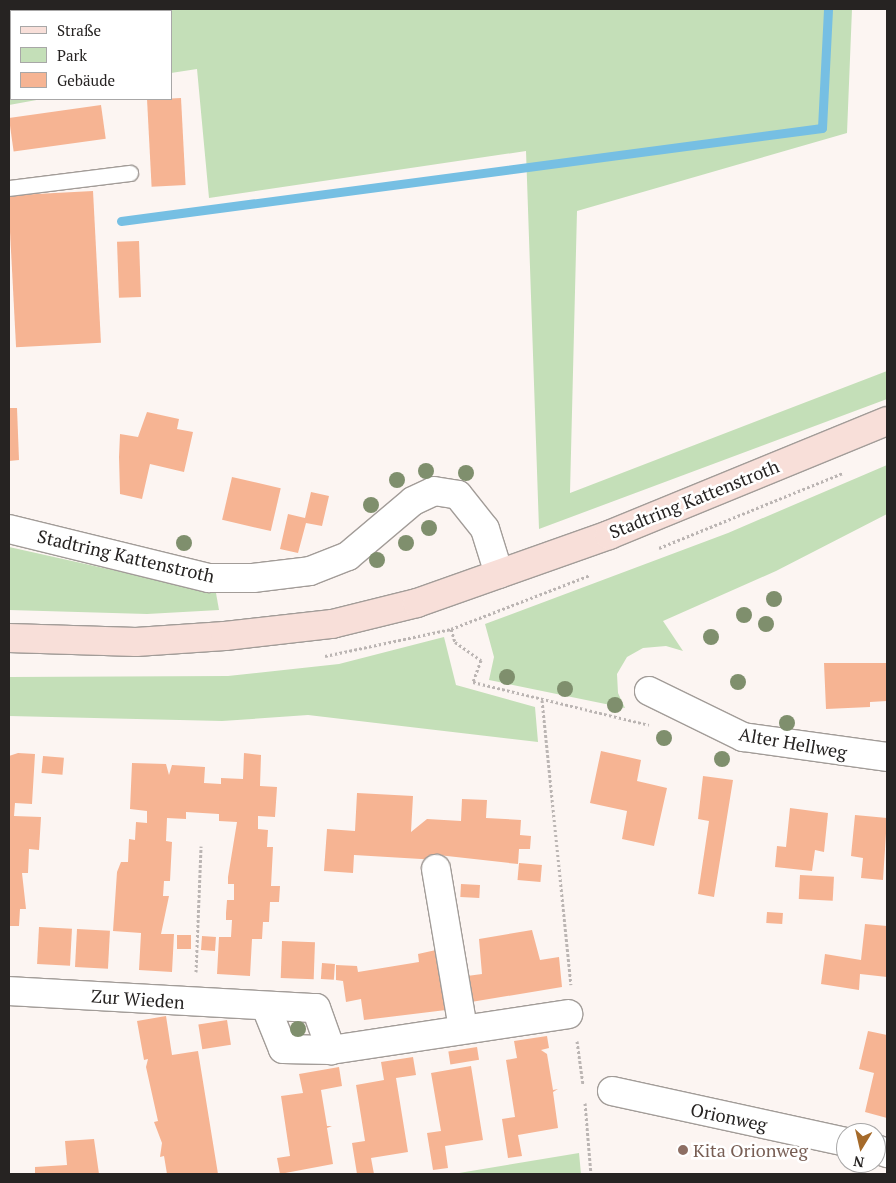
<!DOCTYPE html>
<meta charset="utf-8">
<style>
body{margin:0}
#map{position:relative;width:896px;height:1183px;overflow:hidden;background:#fcf5f2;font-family:"PT Serif",serif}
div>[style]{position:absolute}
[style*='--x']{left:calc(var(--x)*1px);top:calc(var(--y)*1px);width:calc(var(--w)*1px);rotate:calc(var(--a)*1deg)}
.green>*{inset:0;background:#c4dfb8}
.stream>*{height:9px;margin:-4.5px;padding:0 4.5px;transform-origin:4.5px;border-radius:4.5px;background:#76bfe3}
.building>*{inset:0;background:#f6b493;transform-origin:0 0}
.path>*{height:3px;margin-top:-1.5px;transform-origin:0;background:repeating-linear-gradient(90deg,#bbb5b3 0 2.5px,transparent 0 5px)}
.roads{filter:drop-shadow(1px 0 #a29c98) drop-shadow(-1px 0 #a29c98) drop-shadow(0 1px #a29c98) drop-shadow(0 -1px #a29c98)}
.lane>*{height:15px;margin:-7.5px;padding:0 7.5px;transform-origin:7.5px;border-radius:7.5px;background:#fff}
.street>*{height:28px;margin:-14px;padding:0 14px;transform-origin:14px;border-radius:14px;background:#fff}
.secondary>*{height:28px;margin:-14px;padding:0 14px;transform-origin:14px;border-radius:14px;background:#f8dfd9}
.trees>*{width:16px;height:16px;margin:-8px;border-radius:50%;background:#7f8f6d}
.dots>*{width:14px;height:14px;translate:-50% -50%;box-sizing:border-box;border:2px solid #fff;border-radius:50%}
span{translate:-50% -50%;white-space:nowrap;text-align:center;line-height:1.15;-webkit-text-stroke:5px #fff;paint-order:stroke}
.street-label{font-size:18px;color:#262322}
.education-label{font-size:18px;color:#785e54}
.left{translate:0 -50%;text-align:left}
.frame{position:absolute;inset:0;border:10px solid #262322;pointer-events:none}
.legend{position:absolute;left:10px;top:10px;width:162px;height:90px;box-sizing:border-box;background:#fff;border:1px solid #a8a7a7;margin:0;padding:6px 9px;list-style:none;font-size:15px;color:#262322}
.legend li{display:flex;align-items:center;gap:10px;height:25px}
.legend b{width:25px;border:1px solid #a8a7a7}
.north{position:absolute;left:836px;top:1123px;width:50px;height:50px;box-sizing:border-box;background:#fff;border:1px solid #a8a7a7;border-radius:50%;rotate:189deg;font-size:14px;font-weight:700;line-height:20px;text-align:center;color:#262322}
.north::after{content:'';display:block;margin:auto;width:18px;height:22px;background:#a56a2a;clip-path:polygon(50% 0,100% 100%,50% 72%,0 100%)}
</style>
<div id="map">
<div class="green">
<i style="clip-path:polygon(9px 9px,852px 9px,847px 133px,577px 211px,570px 493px,887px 371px,887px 399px,539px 529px,526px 151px,209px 198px,197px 69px,171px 73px,171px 11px,11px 11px,11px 99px,42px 99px,9px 105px)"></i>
<i style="clip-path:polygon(887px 465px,887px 514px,776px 571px,663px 621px,683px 651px,666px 646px,643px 648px,627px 657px,617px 674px,618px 693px,625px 708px,489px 680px,494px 657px,485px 624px,728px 533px)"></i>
<i style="clip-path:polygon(9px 547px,216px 593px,219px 610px,147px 614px,9px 610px)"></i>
<i style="clip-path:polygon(444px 637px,456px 685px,535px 707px,538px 742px,308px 715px,222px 721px,9px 716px,9px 677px,228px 676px,339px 664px)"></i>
<i style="clip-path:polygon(579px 1153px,581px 1174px,453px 1174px)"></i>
</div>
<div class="stream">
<i style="--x:121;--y:221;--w:707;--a:-7.56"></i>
<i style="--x:822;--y:128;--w:119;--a:-87.1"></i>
</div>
<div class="building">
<i style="left:181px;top:98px;width:87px;height:34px;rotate:87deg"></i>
<i style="left:101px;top:105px;width:34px;height:93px;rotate:82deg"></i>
<i style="left:93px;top:191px;width:152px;height:85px;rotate:87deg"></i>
<i style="left:139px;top:241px;width:56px;height:22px;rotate:88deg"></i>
<i style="clip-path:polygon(9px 408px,17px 408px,19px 460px,9px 461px)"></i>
<i style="clip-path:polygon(147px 412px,179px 419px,177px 429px,193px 432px,184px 472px,150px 464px,142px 499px,120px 494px,119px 457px,120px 434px,138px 437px)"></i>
<i style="left:232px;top:477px;width:50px;height:44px;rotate:13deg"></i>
<i style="clip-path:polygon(311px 492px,329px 496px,322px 526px,306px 523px,298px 553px,280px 549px,288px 514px,305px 518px)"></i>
<i style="clip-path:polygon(824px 663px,887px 663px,887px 701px,870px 702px,870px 707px,826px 709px)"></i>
<i style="clip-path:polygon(601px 751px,641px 760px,637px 781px,667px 788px,654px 846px,622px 839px,627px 811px,590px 803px)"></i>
<i style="clip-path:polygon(18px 753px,35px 754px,32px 804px,15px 803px,14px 816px,41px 817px,39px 850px,29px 849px,28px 873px,22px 873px,26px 909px,20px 909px,19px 926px,9px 926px,9px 756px)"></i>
<i style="clip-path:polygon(244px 753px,261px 755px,260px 786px,277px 787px,275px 817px,258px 816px,258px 829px,268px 830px,267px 847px,273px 847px,271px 886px,280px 886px,279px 902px,270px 902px,269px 922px,263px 922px,262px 939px,252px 939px,250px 976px,217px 974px,219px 937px,231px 937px,232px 920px,226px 920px,226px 913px,227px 900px,234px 900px,234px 884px,228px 884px,228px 877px,237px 822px,219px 821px,219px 814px,186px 812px,186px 819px,167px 818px,166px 841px,172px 842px,170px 881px,164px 881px,163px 896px,169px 896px,161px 934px,174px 934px,172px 972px,139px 970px,141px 933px,113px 931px,117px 872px,121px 862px,128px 862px,129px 839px,135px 840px,136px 822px,147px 823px,147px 811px,130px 809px,132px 763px,166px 764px,169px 775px,172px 765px,205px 767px,204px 783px,221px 784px,221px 778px,243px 779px)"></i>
<i style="left:43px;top:756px;width:21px;height:17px;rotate:5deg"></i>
<i style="clip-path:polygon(703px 776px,733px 780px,714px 897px,698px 894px,709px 821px,698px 819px)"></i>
<i style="clip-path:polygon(357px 793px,413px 796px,411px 832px,427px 819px,461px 821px,462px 799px,487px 800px,486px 818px,521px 820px,520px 835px,531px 836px,530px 849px,519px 849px,518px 864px,438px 855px,438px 860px,354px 855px,353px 873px,324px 871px,327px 829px,355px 831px)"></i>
<i style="clip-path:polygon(790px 808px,828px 813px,824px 852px,815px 850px,812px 871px,775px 867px,777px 846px,786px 847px)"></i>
<i style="clip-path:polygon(855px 815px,887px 818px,883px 880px,861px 878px,863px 858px,851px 856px)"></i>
<i style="left:519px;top:863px;width:23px;height:17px;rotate:5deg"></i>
<i style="left:800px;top:875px;width:34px;height:24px;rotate:3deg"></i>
<i style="left:461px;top:884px;width:19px;height:13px;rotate:3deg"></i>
<i style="left:767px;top:912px;width:16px;height:11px;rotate:4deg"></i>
<i style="clip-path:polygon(865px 924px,887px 926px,887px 977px,860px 974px,859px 990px,821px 984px,825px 954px,861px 960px)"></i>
<i style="left:39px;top:927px;width:33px;height:37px;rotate:3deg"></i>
<i style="left:77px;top:929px;width:33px;height:38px;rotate:3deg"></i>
<i style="clip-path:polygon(532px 930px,540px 960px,559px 957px,562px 987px,471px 1002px,467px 976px,482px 974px,479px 939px)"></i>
<i style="left:177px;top:935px;width:14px;height:14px"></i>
<i style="left:202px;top:936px;width:14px;height:14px;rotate:4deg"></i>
<i style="left:282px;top:941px;width:33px;height:37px;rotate:2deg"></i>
<i style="clip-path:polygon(436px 950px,446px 1010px,364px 1020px,361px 999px,346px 1002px,343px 981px,336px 980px,336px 965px,357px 966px,358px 972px,419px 962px,418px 954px)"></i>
<i style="left:322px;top:963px;width:13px;height:16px;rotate:4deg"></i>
<i style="clip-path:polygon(166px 1016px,172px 1055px,198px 1051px,218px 1174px,167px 1174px,164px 1156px,160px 1157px,162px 1143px,154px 1122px,158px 1121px,146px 1067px,148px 1059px,144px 1060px,137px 1021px)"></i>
<i style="left:227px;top:1020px;width:25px;height:29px;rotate:81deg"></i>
<i style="clip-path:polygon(868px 1031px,887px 1035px,887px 1118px,865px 1112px,874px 1073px,859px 1069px)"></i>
<i style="clip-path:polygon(547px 1036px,549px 1048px,541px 1050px,547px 1054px,553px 1090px,558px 1089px,553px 1092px,558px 1128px,518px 1135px,522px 1156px,508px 1158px,502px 1119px,515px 1117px,506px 1060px,517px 1058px,514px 1041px)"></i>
<i style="left:477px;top:1047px;width:13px;height:29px;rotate:81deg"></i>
<i style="clip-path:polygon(413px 1057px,416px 1075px,396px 1078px,408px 1152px,371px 1158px,374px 1174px,357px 1174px,352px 1143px,365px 1141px,356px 1085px,384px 1080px,381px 1062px)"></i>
<i style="clip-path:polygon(471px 1066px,483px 1140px,445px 1146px,448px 1168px,433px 1170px,427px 1133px,441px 1131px,431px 1073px)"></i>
<i style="clip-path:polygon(339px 1067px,342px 1086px,321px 1090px,327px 1126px,332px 1126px,327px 1128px,333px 1164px,280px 1174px,277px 1158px,290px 1156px,281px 1096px,303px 1093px,299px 1074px)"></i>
<i style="clip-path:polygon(94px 1139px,99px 1174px,35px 1174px,35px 1167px,67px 1165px,65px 1141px)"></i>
</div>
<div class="path">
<i style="--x:659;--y:548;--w:199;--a:-22.2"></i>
<i style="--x:451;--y:629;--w:14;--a:73"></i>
<i style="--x:455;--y:642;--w:32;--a:35"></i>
<i style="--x:481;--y:660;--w:23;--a:110"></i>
<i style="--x:473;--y:682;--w:181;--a:13.7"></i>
<i style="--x:325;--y:656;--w:129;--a:-12.1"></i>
<i style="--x:451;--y:629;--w:149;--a:-21.2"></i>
<i style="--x:542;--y:700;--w:286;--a:84.2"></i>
<i style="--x:196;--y:972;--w:126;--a:-87.7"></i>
<i style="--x:577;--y:1041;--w:44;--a:82.2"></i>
<i style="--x:585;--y:1103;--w:71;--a:85.2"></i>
</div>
<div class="roads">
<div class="lane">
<i style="--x:9;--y:188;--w:122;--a:-7.1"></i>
</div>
<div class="street">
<i style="--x:9;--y:529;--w:206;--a:13.8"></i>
<i style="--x:209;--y:578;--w:44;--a:0"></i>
<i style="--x:253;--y:578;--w:57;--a:-7"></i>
<i style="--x:310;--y:571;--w:41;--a:-21.5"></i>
<i style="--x:348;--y:556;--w:85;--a:-40.2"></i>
<i style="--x:413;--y:501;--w:23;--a:-25"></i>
<i style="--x:434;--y:491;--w:24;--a:9"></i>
<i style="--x:458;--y:495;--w:43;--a:51.5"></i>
<i style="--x:485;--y:529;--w:47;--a:72.7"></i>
<i style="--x:649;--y:691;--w:105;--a:26.1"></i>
<i style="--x:743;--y:737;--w:145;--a:7.9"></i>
<i style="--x:436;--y:869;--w:162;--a:80.4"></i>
<i style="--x:9;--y:991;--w:307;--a:3.2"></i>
<i style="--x:316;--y:1008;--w:45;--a:70.3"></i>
<i style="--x:266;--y:1007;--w:45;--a:68"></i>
<i style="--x:283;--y:1049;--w:48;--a:1.2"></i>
<i style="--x:331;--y:1050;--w:240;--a:-8.6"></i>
<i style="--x:612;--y:1091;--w:239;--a:12.3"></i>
<i style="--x:876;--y:1149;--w:12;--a:20"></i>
</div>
<div class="secondary">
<i style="--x:9;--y:638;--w:127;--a:1.8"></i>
<i style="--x:136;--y:642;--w:89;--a:-3.9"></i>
<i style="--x:225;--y:636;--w:108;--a:-6.4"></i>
<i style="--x:332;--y:624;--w:88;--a:-13.9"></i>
<i style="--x:417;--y:603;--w:204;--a:-19.5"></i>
<i style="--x:609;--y:535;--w:300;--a:-22.3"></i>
</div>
</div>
<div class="trees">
<i style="left:426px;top:471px"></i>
<i style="left:466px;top:473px"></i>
<i style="left:397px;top:480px"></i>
<i style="left:371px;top:505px"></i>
<i style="left:429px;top:528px"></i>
<i style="left:184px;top:543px"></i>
<i style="left:406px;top:543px"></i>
<i style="left:377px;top:560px"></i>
<i style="left:774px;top:599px"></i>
<i style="left:744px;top:615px"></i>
<i style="left:766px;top:624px"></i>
<i style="left:711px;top:637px"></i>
<i style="left:507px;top:677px"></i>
<i style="left:738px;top:682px"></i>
<i style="left:565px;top:689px"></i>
<i style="left:615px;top:705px"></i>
<i style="left:787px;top:723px"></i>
<i style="left:664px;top:738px"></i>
<i style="left:722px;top:759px"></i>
<i style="left:298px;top:1029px"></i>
</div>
<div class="dots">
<i style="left:683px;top:1150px;background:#8d6e63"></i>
</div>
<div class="street-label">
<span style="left:694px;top:499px;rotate:-22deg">Stadtring Kattenstroth</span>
<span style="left:126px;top:556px;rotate:13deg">Stadtring Kattenstroth</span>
<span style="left:793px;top:743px;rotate:10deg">Alter Hellweg</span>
<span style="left:138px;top:999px;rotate:4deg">Zur Wieden</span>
<span style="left:729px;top:1117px;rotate:12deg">Orionweg</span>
</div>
<div class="education-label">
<span class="left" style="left:693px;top:1150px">Kita Orionweg</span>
</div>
<div class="frame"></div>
<ul class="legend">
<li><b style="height:6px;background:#f8dfd9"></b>Straße</li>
<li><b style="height:14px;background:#c4dfb8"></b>Park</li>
<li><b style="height:14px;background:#f6b493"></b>Gebäude</li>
</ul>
<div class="north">N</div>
</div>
